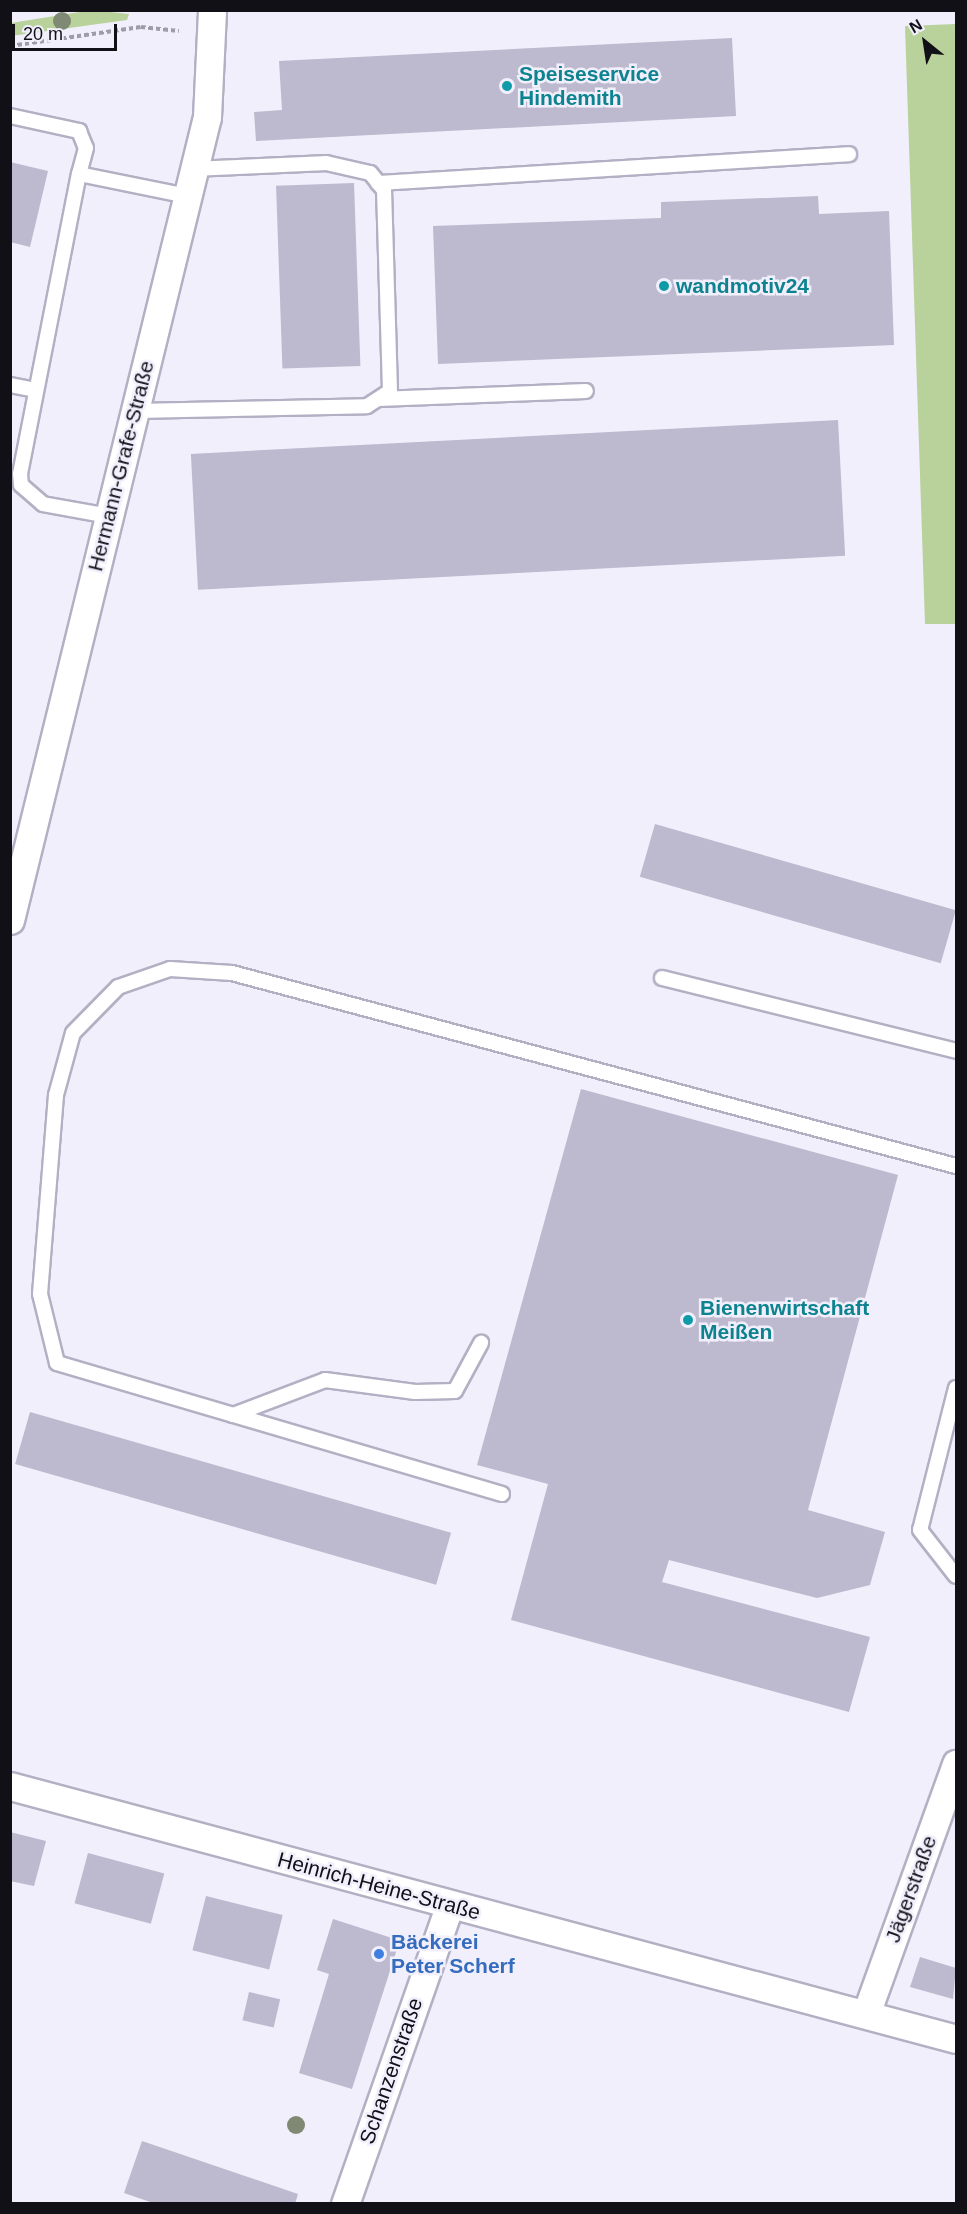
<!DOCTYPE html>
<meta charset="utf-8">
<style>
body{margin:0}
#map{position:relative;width:967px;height:2214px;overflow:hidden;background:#f1effc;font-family:Arial,sans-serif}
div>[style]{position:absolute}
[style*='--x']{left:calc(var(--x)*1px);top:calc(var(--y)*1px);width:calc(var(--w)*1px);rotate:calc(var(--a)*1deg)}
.green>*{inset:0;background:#b9d19a}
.building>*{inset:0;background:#bdb9ce;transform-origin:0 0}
.path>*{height:4px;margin-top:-2px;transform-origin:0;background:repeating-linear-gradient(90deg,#9e9ca7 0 4.5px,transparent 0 7.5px)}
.roads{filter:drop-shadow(2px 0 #b3b0c4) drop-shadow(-2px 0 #b3b0c4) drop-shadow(0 2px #b3b0c4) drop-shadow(0 -2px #b3b0c4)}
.lane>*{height:14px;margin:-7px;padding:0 7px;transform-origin:7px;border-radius:7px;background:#fff}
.street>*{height:27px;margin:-13.5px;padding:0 13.5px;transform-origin:13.5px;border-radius:13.5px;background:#fff}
.trees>*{width:18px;height:18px;margin:-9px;border-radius:50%;background:#808974}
.dots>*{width:16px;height:16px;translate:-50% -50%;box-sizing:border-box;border:3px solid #f1effc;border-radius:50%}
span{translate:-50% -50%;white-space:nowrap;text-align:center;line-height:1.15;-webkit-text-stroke:5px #f1effc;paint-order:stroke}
.culture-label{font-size:21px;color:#0d838f;font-weight:700}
.left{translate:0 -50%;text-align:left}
.street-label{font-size:21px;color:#121017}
.shop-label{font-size:21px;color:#366cbe;font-weight:700}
.frame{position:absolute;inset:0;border:12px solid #121017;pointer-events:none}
.north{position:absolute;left:895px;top:12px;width:60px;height:60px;-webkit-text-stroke:4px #f1effc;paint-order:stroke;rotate:330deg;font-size:16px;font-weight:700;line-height:24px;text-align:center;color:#121017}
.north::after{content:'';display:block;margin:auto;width:21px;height:27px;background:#121017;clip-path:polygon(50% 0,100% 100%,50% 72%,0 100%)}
.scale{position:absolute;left:12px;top:24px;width:105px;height:27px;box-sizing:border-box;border:3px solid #121017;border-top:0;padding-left:8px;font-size:18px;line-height:21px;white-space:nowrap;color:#121017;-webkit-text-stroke:4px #f1effc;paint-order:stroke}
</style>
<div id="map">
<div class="green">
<i style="clip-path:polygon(92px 10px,129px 14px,127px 20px,11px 36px,11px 23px)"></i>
<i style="clip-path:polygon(956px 24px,956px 624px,925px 624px,905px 26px)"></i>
</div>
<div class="building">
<i style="clip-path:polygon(732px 38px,736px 116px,256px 141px,254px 112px,282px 110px,279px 61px)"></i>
<i style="clip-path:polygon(10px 162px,48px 171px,30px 247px,10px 242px)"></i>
<i style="left:354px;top:183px;width:183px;height:78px;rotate:88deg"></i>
<i style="clip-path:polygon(818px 196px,819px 214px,889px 211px,894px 345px,438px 364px,433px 226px,661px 218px,661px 202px)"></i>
<i style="left:838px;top:420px;width:136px;height:648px;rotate:87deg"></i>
<i style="left:655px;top:824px;width:313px;height:55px;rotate:16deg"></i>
<i style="clip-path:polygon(581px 1089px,898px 1175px,808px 1510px,885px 1532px,870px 1585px,817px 1598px,669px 1560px,662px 1582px,870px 1637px,849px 1712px,511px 1620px,548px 1484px,477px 1465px)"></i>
<i style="left:30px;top:1412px;width:438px;height:54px;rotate:16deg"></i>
<i style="clip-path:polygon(10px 1832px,46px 1841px,34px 1886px,10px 1881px)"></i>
<i style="left:88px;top:1853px;width:79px;height:52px;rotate:15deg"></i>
<i style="left:206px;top:1896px;width:79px;height:56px;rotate:14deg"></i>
<i style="clip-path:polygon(333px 1919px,392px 1938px,397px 1949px,352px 2089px,299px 2073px,329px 1974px,317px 1970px)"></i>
<i style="clip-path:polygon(920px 1957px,956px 1968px,953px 1999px,910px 1987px)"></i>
<i style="left:249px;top:1992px;width:32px;height:29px;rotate:13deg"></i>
<i style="clip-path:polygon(142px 2141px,298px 2194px,295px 2204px,156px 2204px,124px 2193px)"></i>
</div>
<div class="path">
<i style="--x:10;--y:46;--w:132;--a:-8.3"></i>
<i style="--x:141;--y:27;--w:38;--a:6"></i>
</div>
<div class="roads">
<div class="lane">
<i style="--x:10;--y:116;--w:71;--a:12.3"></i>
<i style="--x:79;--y:131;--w:18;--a:68"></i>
<i style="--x:86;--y:148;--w:27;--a:105"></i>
<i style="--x:378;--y:183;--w:472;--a:-3.5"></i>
<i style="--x:10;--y:385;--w:25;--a:11"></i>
<i style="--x:379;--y:399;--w:207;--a:-2.2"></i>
<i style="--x:135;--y:411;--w:232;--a:-1.2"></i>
<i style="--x:367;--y:406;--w:27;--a:-33"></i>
<i style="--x:390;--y:391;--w:201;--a:-91.7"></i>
<i style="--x:384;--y:190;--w:22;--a:-129"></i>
<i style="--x:370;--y:173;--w:45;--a:-167.2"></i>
<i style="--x:326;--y:163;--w:132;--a:177.4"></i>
<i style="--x:109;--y:516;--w:67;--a:-169.7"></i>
<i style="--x:43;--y:504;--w:29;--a:-139"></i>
<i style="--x:21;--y:485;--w:11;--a:-95"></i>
<i style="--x:20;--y:474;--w:306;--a:-78.9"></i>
<i style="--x:79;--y:174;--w:110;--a:11.5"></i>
<i style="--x:662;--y:978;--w:303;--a:13.9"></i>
<i style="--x:956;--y:1388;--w:146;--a:104.2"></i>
<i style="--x:920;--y:1530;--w:58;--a:52"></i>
<i style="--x:233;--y:1415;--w:98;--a:-20.8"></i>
<i style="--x:325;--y:1380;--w:91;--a:7.6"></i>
<i style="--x:415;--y:1392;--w:40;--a:-1.4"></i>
<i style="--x:455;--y:1391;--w:55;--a:-61.6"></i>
<i style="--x:502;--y:1494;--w:464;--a:-163.6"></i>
<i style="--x:57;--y:1363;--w:71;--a:-103.8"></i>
<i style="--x:40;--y:1294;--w:200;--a:-85.4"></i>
<i style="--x:56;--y:1095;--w:64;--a:-74.7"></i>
<i style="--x:73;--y:1033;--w:64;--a:-45.6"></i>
<i style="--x:118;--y:987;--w:55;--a:-19.1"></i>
<i style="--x:170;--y:969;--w:62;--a:3.7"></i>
<i style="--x:232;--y:973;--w:749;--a:14.93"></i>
</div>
<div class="street">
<i style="--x:10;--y:920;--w:827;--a:-76.22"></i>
<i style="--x:207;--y:117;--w:107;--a:-87.3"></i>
<i style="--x:10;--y:1786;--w:979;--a:14.97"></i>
<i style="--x:866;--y:2014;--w:266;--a:-70.2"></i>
<i style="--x:345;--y:2204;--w:317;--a:-70.7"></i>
</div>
</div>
<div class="trees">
<i style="left:62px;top:21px"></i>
<i style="left:296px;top:2125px"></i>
</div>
<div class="dots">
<i style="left:507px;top:86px;background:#0f9aa8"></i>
<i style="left:664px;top:286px;background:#0f9aa8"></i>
<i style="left:688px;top:1320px;background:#0f9aa8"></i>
<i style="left:379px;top:1954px;background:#3f7fe0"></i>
</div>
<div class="culture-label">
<span class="left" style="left:519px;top:86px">Speiseservice<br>Hindemith</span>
<span class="left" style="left:676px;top:286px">wandmotiv24</span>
<span class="left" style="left:700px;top:1320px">Bienenwirtschaft<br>Meißen</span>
</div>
<div class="street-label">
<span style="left:121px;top:466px;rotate:-76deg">Hermann-Grafe-Straße</span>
<span style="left:379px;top:1886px;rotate:15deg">Heinrich-Heine-Straße</span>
<span style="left:911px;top:1889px;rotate:-70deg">Jägerstraße</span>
<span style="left:391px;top:2071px;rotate:-71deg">Schanzenstraße</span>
</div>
<div class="shop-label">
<span class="left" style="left:391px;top:1954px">Bäckerei<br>Peter Scherf</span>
</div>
<div class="frame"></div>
<div class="north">N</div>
<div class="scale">20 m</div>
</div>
